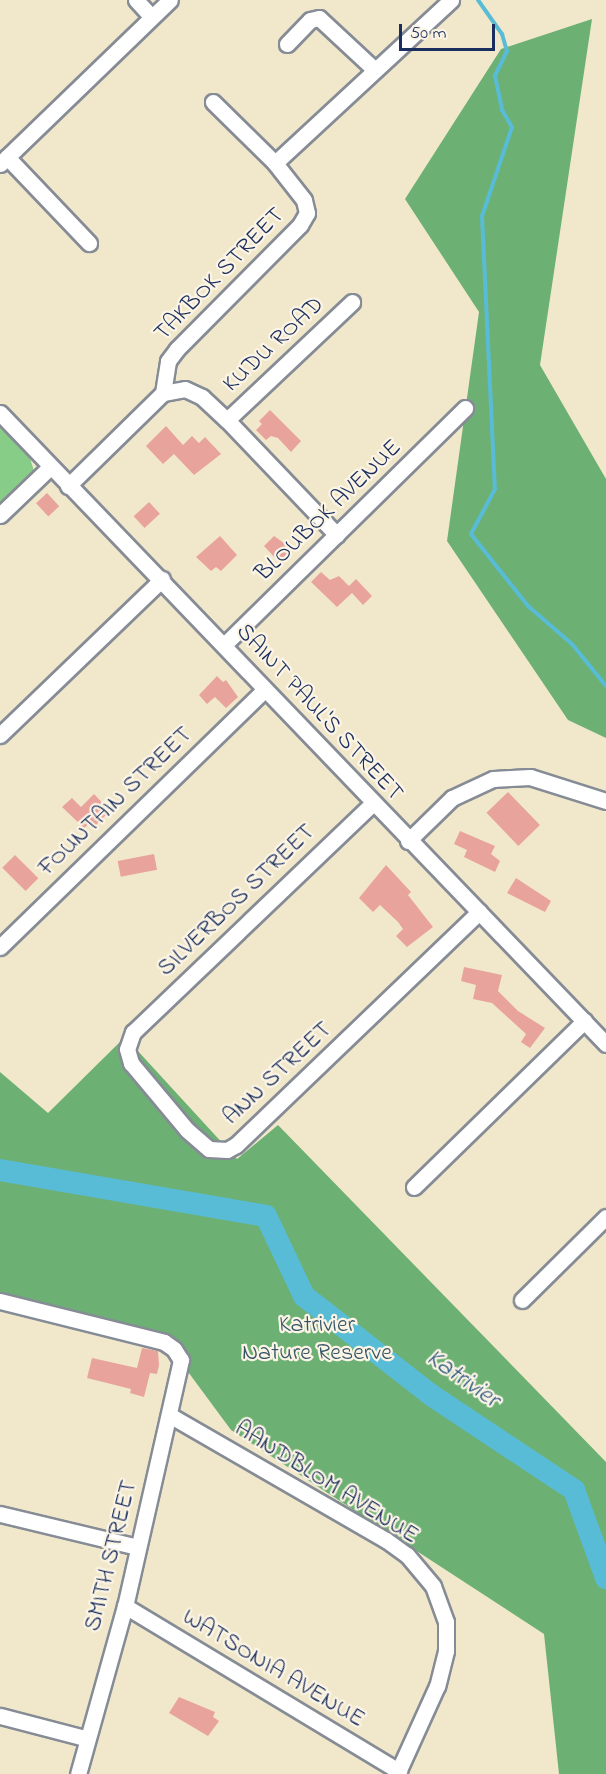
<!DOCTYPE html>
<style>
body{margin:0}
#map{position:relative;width:606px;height:1774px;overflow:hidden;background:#f1e8cc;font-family:"Indie Flower",sans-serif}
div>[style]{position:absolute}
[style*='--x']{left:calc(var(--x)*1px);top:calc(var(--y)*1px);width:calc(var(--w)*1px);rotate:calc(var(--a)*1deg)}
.green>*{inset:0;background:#87cd87}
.forest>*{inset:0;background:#6db074}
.stream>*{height:4px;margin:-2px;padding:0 2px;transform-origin:2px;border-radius:2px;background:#58bcd6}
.river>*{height:22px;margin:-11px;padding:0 11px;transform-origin:11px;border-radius:11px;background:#58bcd6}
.building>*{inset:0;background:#e9a39d;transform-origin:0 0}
.roads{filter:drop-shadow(2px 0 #868c95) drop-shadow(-2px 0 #868c95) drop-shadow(0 2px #868c95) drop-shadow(0 -2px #868c95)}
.minor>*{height:15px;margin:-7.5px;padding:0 7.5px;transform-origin:7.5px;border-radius:7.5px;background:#fff}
span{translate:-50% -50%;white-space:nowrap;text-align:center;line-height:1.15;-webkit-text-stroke:4.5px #fcf5e5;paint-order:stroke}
.street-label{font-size:24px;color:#1b2f5e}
.park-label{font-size:24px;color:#365668}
.water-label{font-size:26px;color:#2d5982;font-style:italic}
.scale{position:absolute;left:399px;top:24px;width:96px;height:27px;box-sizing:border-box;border:3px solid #1b2f5e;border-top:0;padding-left:8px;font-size:18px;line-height:21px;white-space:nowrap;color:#1b2f5e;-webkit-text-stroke:4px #fcf5e5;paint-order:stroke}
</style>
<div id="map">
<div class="green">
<i style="clip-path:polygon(0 425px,29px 455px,34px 471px,0 506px)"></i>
</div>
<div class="forest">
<i style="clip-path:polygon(592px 19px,540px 365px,606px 479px,606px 738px,568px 720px,447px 541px,479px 312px,405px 199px,501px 49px)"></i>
<i style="clip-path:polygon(125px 1037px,237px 1159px,278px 1125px,606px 1462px,606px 1774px,559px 1774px,544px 1634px,231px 1430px,163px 1338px,0 1294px,0 1072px,48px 1113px)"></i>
</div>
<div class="stream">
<i style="--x:478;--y:0;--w:42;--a:54.8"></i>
<i style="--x:502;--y:34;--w:18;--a:74"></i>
<i style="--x:507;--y:51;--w:28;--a:116"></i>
<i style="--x:495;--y:76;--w:35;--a:78"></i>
<i style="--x:502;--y:110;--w:20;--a:60"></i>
<i style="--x:512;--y:127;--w:94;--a:108.6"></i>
<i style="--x:482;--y:216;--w:273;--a:87.3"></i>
<i style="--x:495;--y:489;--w:51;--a:118.1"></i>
<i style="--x:471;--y:534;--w:92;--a:51.6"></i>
<i style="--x:528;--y:606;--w:58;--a:40.8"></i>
<i style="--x:572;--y:644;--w:54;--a:51"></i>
</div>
<div class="river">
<i style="--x:0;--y:1170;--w:270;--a:9.8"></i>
<i style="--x:266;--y:1216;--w:89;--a:64.6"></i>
<i style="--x:304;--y:1296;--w:161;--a:37.9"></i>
<i style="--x:431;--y:1395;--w:172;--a:33.6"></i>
<i style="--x:574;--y:1490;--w:94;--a:70"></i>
</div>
<div class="building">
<i style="clip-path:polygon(270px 410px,301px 441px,291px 452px,278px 438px,271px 436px,266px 440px,256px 430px,262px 424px,259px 421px)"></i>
<i style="clip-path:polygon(166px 426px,183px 445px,192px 436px,199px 443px,205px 437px,221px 454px,194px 475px,174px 454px,163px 464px,146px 446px)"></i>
<i style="left:47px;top:493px;width:18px;height:15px;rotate:47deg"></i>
<i style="left:149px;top:502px;width:16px;height:21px;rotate:47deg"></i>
<i style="clip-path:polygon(220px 536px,237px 555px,221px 571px,216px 567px,211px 571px,196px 557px)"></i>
<i style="clip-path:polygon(274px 536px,294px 550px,280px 563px,264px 546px)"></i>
<i style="clip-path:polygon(321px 572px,330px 580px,339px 576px,349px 586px,356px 579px,372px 596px,363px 605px,352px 593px,337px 607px,311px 582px)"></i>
<i style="clip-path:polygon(217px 676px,223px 682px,226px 680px,238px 697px,226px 708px,215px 697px,207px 704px,199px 695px)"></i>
<i style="left:508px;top:792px;width:46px;height:30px;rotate:46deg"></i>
<i style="clip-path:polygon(94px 794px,110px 811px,94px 827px,90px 823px,84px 828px,62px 807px,72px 798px,81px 807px)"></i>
<i style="clip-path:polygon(460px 831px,495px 846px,491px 854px,500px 861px,495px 872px,464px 857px,467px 850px,454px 844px)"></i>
<i style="left:154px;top:854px;width:16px;height:37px;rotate:79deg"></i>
<i style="left:15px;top:855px;width:33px;height:18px;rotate:45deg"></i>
<i style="clip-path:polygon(386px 865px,411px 892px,408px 895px,433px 927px,407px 947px,396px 936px,403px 929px,398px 922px,380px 905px,373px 912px,359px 898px)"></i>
<i style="clip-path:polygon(516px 878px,551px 901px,545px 912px,507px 893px)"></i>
<i style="clip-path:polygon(464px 967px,502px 975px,498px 991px,518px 1011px,545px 1028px,530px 1048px,521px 1042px,526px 1034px,492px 1003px,473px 999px,476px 985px,461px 981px)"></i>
<i style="clip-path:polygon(142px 1348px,158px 1351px,159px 1365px,157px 1374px,150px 1373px,144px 1397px,130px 1393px,131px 1389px,87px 1378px,92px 1358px,137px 1368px)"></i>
<i style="clip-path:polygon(179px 1697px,215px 1712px,213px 1717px,219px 1721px,208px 1736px,169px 1713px)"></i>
</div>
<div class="roads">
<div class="minor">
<i style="--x:136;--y:0;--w:23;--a:47"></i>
<i style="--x:287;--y:44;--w:33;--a:-46"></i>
<i style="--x:310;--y:20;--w:9;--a:-13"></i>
<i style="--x:319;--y:18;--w:76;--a:42.9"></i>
<i style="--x:7;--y:157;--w:119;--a:46.4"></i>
<i style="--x:275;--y:163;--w:240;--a:-42.8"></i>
<i style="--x:0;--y:164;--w:236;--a:-44"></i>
<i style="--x:163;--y:393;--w:32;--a:-81"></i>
<i style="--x:168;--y:361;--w:15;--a:-53"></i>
<i style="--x:177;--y:349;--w:175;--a:-45.2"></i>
<i style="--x:300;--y:225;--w:14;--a:-60"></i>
<i style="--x:307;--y:213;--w:13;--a:-103"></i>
<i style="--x:304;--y:200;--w:47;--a:-128.1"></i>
<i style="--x:275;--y:163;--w:87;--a:-135.5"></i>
<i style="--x:0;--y:413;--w:875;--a:46.16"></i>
<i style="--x:227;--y:420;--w:172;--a:-43.3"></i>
<i style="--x:68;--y:486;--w:133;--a:-44.4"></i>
<i style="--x:163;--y:393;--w:22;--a:-10"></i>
<i style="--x:185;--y:389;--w:19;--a:25"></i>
<i style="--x:202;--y:397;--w:34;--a:43"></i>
<i style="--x:227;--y:420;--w:159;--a:46.3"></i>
<i style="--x:0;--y:515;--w:69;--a:-43.8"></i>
<i style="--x:224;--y:645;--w:338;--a:-44.5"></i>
<i style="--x:0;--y:735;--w:225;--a:-43.9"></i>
<i style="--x:373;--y:803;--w:332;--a:136.3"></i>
<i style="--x:133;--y:1032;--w:18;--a:109"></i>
<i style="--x:127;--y:1049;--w:15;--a:74"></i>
<i style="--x:131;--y:1063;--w:87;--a:50.1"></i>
<i style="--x:187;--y:1130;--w:29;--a:41"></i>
<i style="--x:209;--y:1149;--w:18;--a:3"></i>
<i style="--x:227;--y:1150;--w:10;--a:-29"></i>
<i style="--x:236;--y:1145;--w:337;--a:-43.8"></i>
<i style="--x:408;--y:841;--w:62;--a:-44.3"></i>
<i style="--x:452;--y:798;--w:45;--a:-24.9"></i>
<i style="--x:493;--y:779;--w:37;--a:-3"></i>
<i style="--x:530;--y:777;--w:80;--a:17.5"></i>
<i style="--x:0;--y:947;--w:368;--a:-44.2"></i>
<i style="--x:414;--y:1187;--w:238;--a:-44.3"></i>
<i style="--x:522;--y:1300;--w:118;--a:-44.7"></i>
<i style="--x:0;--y:1301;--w:169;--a:14"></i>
<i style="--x:164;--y:1342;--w:12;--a:35"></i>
<i style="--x:174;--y:1349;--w:13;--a:58"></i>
<i style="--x:181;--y:1360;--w:252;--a:102.8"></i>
<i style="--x:125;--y:1606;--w:174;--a:105.6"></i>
<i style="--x:171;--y:1416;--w:248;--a:30"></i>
<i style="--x:386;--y:1540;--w:26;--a:36"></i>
<i style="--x:407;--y:1555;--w:40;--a:50"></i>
<i style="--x:433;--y:1586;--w:38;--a:70"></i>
<i style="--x:446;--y:1622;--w:29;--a:90"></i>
<i style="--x:446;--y:1651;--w:36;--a:104"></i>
<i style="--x:437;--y:1686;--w:97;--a:114.4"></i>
<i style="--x:0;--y:1514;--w:141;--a:13.5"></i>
<i style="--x:125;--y:1606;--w:320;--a:31.1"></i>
<i style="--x:0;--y:1716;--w:88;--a:14.5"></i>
</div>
</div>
<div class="street-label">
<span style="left:220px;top:275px;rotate:-46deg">TAKBOK STREET</span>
<span style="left:274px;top:345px;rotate:-43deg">KUDU ROAD</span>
<span style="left:329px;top:511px;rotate:-44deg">BLOUBOK AVENUE</span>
<span style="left:319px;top:713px;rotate:47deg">SAINT PAUL'S STREET</span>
<span style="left:116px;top:802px;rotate:-44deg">FOUNTAIN STREET</span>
<span style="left:237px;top:901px;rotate:-44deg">SILVERBOS STREET</span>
<span style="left:278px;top:1074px;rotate:-43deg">ANN STREET</span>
<span style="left:326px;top:1483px;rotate:32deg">AANDBLOM AVENUE</span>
<span style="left:112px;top:1556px;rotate:-76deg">SMITH STREET</span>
<span style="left:273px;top:1669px;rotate:31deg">WATSONIA AVENUE</span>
</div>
<div class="park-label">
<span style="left:317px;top:1340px">Katrivier<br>Nature Reserve</span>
</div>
<div class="water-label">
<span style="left:462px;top:1380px;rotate:35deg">Katrivier</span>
</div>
<div class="scale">50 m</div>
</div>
